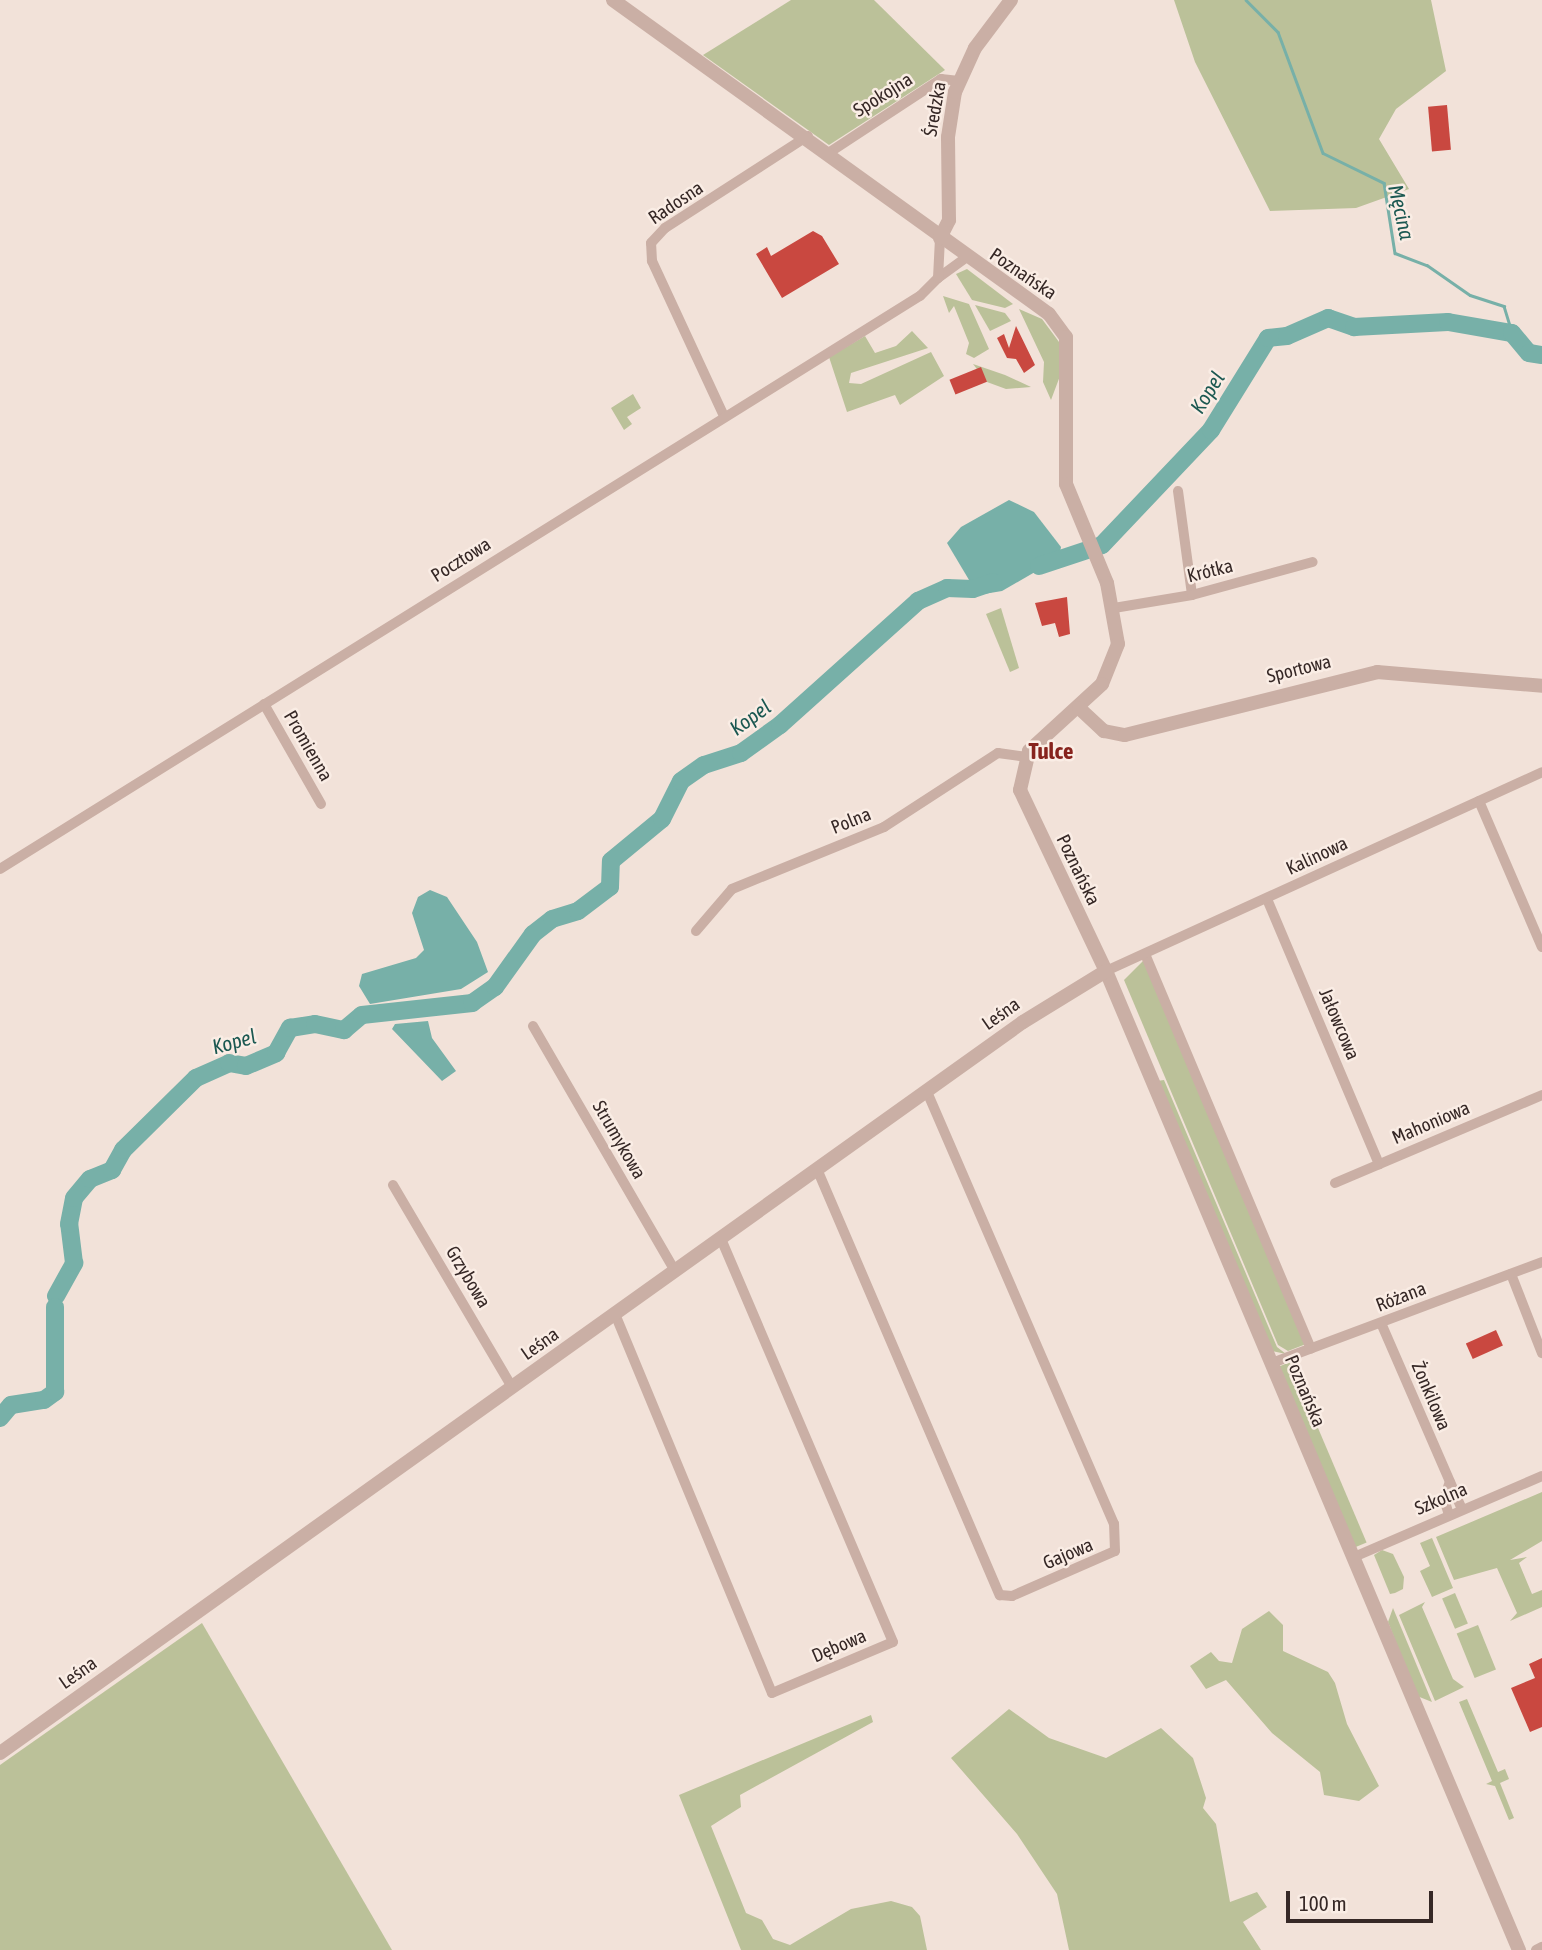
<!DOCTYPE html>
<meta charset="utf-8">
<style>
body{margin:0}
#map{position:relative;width:1542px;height:1950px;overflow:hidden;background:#f2e2d9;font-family:"Asap Condensed",sans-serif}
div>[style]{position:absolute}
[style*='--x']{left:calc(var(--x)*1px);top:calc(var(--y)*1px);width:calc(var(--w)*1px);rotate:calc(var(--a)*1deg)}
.green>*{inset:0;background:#bbc199;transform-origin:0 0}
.water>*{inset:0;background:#77b0a8}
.stream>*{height:2.5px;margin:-1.25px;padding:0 1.25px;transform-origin:1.25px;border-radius:1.25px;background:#77b0a8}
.river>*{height:18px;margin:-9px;padding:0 9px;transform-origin:9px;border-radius:9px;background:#77b0a8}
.building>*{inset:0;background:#c94840;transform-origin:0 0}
.minor>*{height:10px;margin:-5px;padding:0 5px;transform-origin:5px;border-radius:5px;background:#caafa5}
.tertiary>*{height:14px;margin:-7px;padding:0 7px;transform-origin:7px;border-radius:7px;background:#caafa5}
span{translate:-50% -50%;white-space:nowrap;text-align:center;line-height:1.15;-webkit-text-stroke:5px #faede5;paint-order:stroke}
.street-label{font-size:19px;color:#362826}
.water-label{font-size:21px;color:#1b5851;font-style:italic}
.quarter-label{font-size:23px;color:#87231d;font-weight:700}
.scale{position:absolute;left:1286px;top:1891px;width:147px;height:32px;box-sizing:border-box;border:4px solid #362826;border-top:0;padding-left:9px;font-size:21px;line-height:24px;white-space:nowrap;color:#362826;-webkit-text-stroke:5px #faede5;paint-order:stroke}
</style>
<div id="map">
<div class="green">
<i style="clip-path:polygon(791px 0,874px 0,945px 70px,829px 145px,703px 55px)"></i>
<i style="clip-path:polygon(1174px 0,1431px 0,1446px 71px,1396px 109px,1379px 139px,1409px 189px,1356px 208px,1270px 211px,1195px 62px)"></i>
<i style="clip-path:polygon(967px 269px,1013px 304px,1005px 308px,972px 300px,956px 274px)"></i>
<i style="clip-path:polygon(943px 296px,969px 304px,989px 349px,974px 358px,966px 354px,969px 343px,954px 306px,949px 313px)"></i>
<i style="clip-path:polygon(975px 305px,1005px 313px,1011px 321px,990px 331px)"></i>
<i style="clip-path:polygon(1019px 309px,1042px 319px,1059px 342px,1060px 376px,1051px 400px,1043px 382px,1044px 362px)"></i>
<i style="clip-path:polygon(912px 331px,928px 348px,851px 373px,849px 383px,861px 384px,931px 352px,944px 376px,900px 405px,895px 395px,847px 412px,829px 357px,865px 336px,875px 353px,896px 346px)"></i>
<i style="clip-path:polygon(973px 364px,1005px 375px,1031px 387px,1006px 389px,987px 382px)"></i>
<i style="clip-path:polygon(633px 394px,641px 408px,627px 417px,632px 424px,624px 430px,611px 408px)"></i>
<i style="clip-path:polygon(1001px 608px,1019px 668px,1010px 672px,986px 614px)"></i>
<i style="clip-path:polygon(1144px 960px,1306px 1344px,1288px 1351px,1278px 1345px,1124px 980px)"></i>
<i style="clip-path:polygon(1164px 1080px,1277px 1347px,1286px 1354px,1272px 1351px,1157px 1081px)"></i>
<i style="left:1290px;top:1362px;width:196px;height:15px;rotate:67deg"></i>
<i style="clip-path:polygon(1542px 1492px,1542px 1541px,1510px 1560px,1527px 1557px,1519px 1563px,1532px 1594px,1542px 1590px,1542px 1607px,1510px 1621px,1517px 1613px,1497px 1568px,1454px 1580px,1436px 1537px)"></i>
<i style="clip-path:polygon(1432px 1538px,1453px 1588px,1432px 1597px,1420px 1571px,1430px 1566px,1420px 1543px)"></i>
<i style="clip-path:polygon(1382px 1550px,1393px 1554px,1404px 1577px,1403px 1589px,1395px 1593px,1390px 1594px,1374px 1555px)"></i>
<i style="left:1455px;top:1593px;width:33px;height:14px;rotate:67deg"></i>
<i style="clip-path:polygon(1425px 1602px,1422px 1607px,1453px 1679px,1464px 1687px,1435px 1701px,1399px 1615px)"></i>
<i style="clip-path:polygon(1393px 1608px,1432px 1702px,1417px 1696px,1388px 1622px)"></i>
<i style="clip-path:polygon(1269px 1611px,1283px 1625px,1283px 1651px,1328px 1672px,1335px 1683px,1347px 1724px,1379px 1786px,1359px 1801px,1324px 1795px,1320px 1772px,1272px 1733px,1226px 1680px,1206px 1689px,1190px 1666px,1211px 1652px,1219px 1661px,1232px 1663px,1242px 1629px)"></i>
<i style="clip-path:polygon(202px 1623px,392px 1950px,0 1950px,0 1765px)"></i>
<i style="left:1478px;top:1625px;width:48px;height:23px;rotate:68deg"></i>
<i style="clip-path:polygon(1467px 1699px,1498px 1772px,1505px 1769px,1509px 1779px,1500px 1783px,1514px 1818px,1509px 1820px,1495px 1786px,1486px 1784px,1492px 1781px,1459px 1702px)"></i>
<i style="clip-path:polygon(1009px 1709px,1049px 1738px,1106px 1758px,1161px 1728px,1193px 1758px,1206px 1798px,1203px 1808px,1216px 1824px,1230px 1902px,1257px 1892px,1267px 1907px,1243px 1922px,1261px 1950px,1069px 1950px,1057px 1894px,1017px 1834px,951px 1758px)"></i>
<i style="clip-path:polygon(871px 1715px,873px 1722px,740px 1795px,741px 1807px,711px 1826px,746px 1913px,762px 1920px,773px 1939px,790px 1945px,851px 1909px,891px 1901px,912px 1907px,920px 1916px,927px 1950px,741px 1950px,679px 1795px)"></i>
</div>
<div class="water">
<i style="clip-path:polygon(1009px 500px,1034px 512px,1061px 547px,1059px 558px,1002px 591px,978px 595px,947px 543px,961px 527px)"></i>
<i style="clip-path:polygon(430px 890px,447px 897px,477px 942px,488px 972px,461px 989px,370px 1004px,359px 986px,362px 974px,416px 958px,424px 950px,412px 913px,418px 897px)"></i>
<i style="clip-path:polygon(428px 1021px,432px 1038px,456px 1071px,442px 1081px,392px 1029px,395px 1024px)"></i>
</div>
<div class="stream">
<i style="--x:1246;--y:0;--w:45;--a:45"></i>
<i style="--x:1278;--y:32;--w:129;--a:69.6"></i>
<i style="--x:1323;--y:153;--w:68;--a:26.2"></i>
<i style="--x:1384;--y:183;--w:71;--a:81.1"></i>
<i style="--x:1395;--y:253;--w:34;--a:21"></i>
<i style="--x:1427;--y:265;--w:52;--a:34.9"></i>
<i style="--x:1470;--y:295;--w:36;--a:18"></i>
<i style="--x:1504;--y:306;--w:28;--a:73"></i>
</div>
<div class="river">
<i style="--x:1039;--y:566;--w:66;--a:-18.4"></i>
<i style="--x:1102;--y:545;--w:158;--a:-46.5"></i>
<i style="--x:1211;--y:430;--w:108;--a:-58.2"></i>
<i style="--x:1268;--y:338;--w:19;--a:-6"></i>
<i style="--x:1287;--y:336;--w:45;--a:-23.7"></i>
<i style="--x:1328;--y:318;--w:28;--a:19"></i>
<i style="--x:1354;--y:327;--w:94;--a:-3"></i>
<i style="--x:1448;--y:322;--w:65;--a:9.8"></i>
<i style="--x:1512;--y:333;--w:26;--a:50"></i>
<i style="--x:1529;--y:353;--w:13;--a:9"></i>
<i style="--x:56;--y:1296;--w:38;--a:-61"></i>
<i style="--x:74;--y:1263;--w:39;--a:-97"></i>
<i style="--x:69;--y:1224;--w:26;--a:-79"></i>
<i style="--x:74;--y:1198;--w:25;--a:-50"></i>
<i style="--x:90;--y:1179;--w:24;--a:-22"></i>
<i style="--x:112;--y:1170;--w:23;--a:-61"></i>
<i style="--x:123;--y:1150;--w:103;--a:-44.6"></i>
<i style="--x:196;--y:1078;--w:36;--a:-24"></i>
<i style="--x:229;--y:1063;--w:17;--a:10"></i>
<i style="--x:246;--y:1066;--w:33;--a:-23"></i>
<i style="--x:276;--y:1053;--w:29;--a:-61"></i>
<i style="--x:290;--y:1028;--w:25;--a:-9"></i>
<i style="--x:315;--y:1024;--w:30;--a:12"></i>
<i style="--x:344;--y:1030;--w:23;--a:-40"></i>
<i style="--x:362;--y:1015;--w:111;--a:-6.2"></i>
<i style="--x:472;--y:1003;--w:28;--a:-35"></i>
<i style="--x:495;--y:987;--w:65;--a:-54.4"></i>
<i style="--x:533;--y:934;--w:24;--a:-38"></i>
<i style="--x:552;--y:919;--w:27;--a:-17"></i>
<i style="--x:578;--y:911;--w:40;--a:-37"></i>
<i style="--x:610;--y:887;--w:26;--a:-88"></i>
<i style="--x:611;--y:861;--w:66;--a:-39.5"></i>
<i style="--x:662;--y:819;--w:42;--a:-63.4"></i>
<i style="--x:681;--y:781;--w:28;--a:-35"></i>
<i style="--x:704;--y:765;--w:39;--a:-18"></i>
<i style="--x:741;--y:753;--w:48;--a:-35.7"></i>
<i style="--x:780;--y:725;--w:186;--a:-41.9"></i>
<i style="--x:918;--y:601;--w:32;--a:-24"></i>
<i style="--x:947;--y:588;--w:26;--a:2"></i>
<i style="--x:973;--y:589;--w:21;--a:-19"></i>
<i style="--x:0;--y:1418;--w:17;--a:-50"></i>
<i style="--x:11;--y:1405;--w:33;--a:-9"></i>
<i style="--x:44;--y:1400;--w:14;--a:-36"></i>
<i style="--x:55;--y:1392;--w:85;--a:-90"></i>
</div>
<div class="building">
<i style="left:1447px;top:105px;width:45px;height:19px;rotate:85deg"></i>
<i style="clip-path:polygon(813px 231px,822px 236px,839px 264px,782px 298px,756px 254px,767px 247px,771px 256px)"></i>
<i style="clip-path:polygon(1016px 326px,1035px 365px,1024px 373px,1016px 359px,1007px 358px,997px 338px,1004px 334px,1009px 348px)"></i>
<i style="left:981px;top:367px;width:16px;height:34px;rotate:68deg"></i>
<i style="clip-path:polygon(1067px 597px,1070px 634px,1059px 637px,1055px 623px,1042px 626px,1035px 603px)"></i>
<i style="left:1496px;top:1330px;width:17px;height:33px;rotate:66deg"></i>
<i style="clip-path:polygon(1542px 1658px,1542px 1727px,1530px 1732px,1511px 1688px,1535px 1678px,1529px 1664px)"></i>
</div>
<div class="minor">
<i style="--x:830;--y:152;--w:133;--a:-33.3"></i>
<i style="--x:941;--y:79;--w:18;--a:6"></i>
<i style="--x:938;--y:278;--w:34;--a:-36"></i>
<i style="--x:723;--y:414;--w:169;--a:-114.9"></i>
<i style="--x:652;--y:261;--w:18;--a:-93"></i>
<i style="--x:651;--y:243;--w:21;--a:-47"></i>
<i style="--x:665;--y:228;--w:170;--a:-32.8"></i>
<i style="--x:1178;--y:491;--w:105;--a:82.3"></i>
<i style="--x:1114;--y:608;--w:79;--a:-9.5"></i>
<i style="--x:1192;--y:595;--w:125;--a:-15.3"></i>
<i style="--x:264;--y:704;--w:115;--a:60.3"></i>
<i style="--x:1479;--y:801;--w:159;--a:66.7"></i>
<i style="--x:0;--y:869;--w:1084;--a:-31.92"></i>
<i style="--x:920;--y:296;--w:25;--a:-45"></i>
<i style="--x:938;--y:278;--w:40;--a:-87.1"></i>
<i style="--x:1267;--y:899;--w:288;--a:67.1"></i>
<i style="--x:696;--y:931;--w:55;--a:-49.4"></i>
<i style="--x:732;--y:889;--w:164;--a:-22.2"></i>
<i style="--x:884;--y:827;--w:136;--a:-33"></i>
<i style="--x:998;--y:753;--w:27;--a:8"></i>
<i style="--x:1145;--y:954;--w:428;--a:67.2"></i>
<i style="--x:1106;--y:971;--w:479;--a:-24.5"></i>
<i style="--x:533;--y:1026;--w:283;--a:59.9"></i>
<i style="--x:817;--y:1169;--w:464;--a:66.8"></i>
<i style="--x:1000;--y:1595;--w:12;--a:5"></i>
<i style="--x:1012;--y:1596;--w:112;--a:-23.6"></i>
<i style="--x:1115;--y:1551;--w:27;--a:-92"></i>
<i style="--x:1114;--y:1524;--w:472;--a:-113.4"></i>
<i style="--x:1335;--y:1183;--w:225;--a:-23"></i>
<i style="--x:393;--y:1185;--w:234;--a:59.5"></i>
<i style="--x:1511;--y:1274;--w:85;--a:68.6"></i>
<i style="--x:615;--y:1314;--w:410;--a:67.5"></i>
<i style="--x:772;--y:1693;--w:131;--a:-22.9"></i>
<i style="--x:893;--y:1642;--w:439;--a:-113.1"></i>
<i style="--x:1381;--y:1323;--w:203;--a:66.5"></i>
<i style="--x:1272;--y:1363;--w:288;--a:-20.5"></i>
<i style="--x:1449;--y:1515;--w:17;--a:-107"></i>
<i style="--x:1444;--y:1499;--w:18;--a:-71"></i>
<i style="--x:1354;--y:1557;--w:205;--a:-23.3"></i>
<i style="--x:1536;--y:1950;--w:7;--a:-27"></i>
</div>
<div class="tertiary">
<i style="--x:613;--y:0;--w:537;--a:35.76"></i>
<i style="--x:1049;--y:314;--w:29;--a:54"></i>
<i style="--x:1066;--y:337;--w:147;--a:90"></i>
<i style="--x:1066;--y:484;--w:107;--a:67.5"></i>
<i style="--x:1107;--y:583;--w:62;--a:79.8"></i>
<i style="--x:1118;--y:644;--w:43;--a:111.8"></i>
<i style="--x:1102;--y:684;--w:99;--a:137.5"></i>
<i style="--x:1029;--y:751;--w:40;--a:103"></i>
<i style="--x:1020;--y:790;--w:200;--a:64.6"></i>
<i style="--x:1106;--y:971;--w:1063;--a:67.13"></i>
<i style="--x:940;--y:238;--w:20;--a:-63"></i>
<i style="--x:949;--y:220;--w:83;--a:-90.7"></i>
<i style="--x:948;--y:137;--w:46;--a:-81.2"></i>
<i style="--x:955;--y:92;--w:48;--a:-65.6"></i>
<i style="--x:975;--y:48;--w:60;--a:-53.1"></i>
<i style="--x:1079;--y:708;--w:34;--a:43"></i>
<i style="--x:1104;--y:731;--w:21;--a:11"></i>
<i style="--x:1125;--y:735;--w:260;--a:-14"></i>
<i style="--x:1377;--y:672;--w:166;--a:4.8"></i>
<i style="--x:0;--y:1753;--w:1257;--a:-35.55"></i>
<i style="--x:1023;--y:1022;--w:97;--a:-31.6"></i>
</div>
<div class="street-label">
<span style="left:883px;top:95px;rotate:-32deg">Spokojna</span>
<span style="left:935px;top:109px;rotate:-80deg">Średzka</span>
<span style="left:676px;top:203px;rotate:-34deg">Radosna</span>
<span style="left:1023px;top:274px;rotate:34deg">Poznańska</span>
<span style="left:461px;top:560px;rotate:-32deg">Pocztowa</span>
<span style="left:1210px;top:571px;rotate:-14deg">Krótka</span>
<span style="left:1299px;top:669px;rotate:-14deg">Sportowa</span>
<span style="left:308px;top:746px;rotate:60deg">Promienna</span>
<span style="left:851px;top:821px;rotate:-22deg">Polna</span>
<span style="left:1317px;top:856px;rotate:-25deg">Kalinowa</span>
<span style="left:1078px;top:870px;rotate:64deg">Poznańska</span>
<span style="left:1001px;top:1014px;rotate:-35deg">Leśna</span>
<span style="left:1339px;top:1024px;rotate:67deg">Jałowcowa</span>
<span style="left:1431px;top:1123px;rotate:-23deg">Mahoniowa</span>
<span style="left:619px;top:1140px;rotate:60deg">Strumykowa</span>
<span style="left:468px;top:1277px;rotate:59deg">Grzybowa</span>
<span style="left:1401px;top:1297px;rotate:-21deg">Różana</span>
<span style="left:540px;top:1344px;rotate:-35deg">Leśna</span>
<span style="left:1305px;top:1391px;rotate:67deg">Poznańska</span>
<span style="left:1431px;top:1396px;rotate:67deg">Żonkilowa</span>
<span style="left:1441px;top:1499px;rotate:-23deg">Szkolna</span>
<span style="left:1068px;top:1554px;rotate:-23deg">Gajowa</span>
<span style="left:839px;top:1646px;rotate:-23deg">Dębowa</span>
<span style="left:78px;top:1673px;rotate:-35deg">Leśna</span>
</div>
<div class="water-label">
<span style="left:1402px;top:212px;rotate:77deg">Męcina</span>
<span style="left:1207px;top:392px;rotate:-58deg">Kopel</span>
<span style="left:750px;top:717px;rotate:-36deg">Kopel</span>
<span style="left:234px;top:1041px;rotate:-15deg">Kopel</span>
</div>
<div class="quarter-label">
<span style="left:1051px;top:751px">Tulce</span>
</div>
<div class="scale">100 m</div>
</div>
